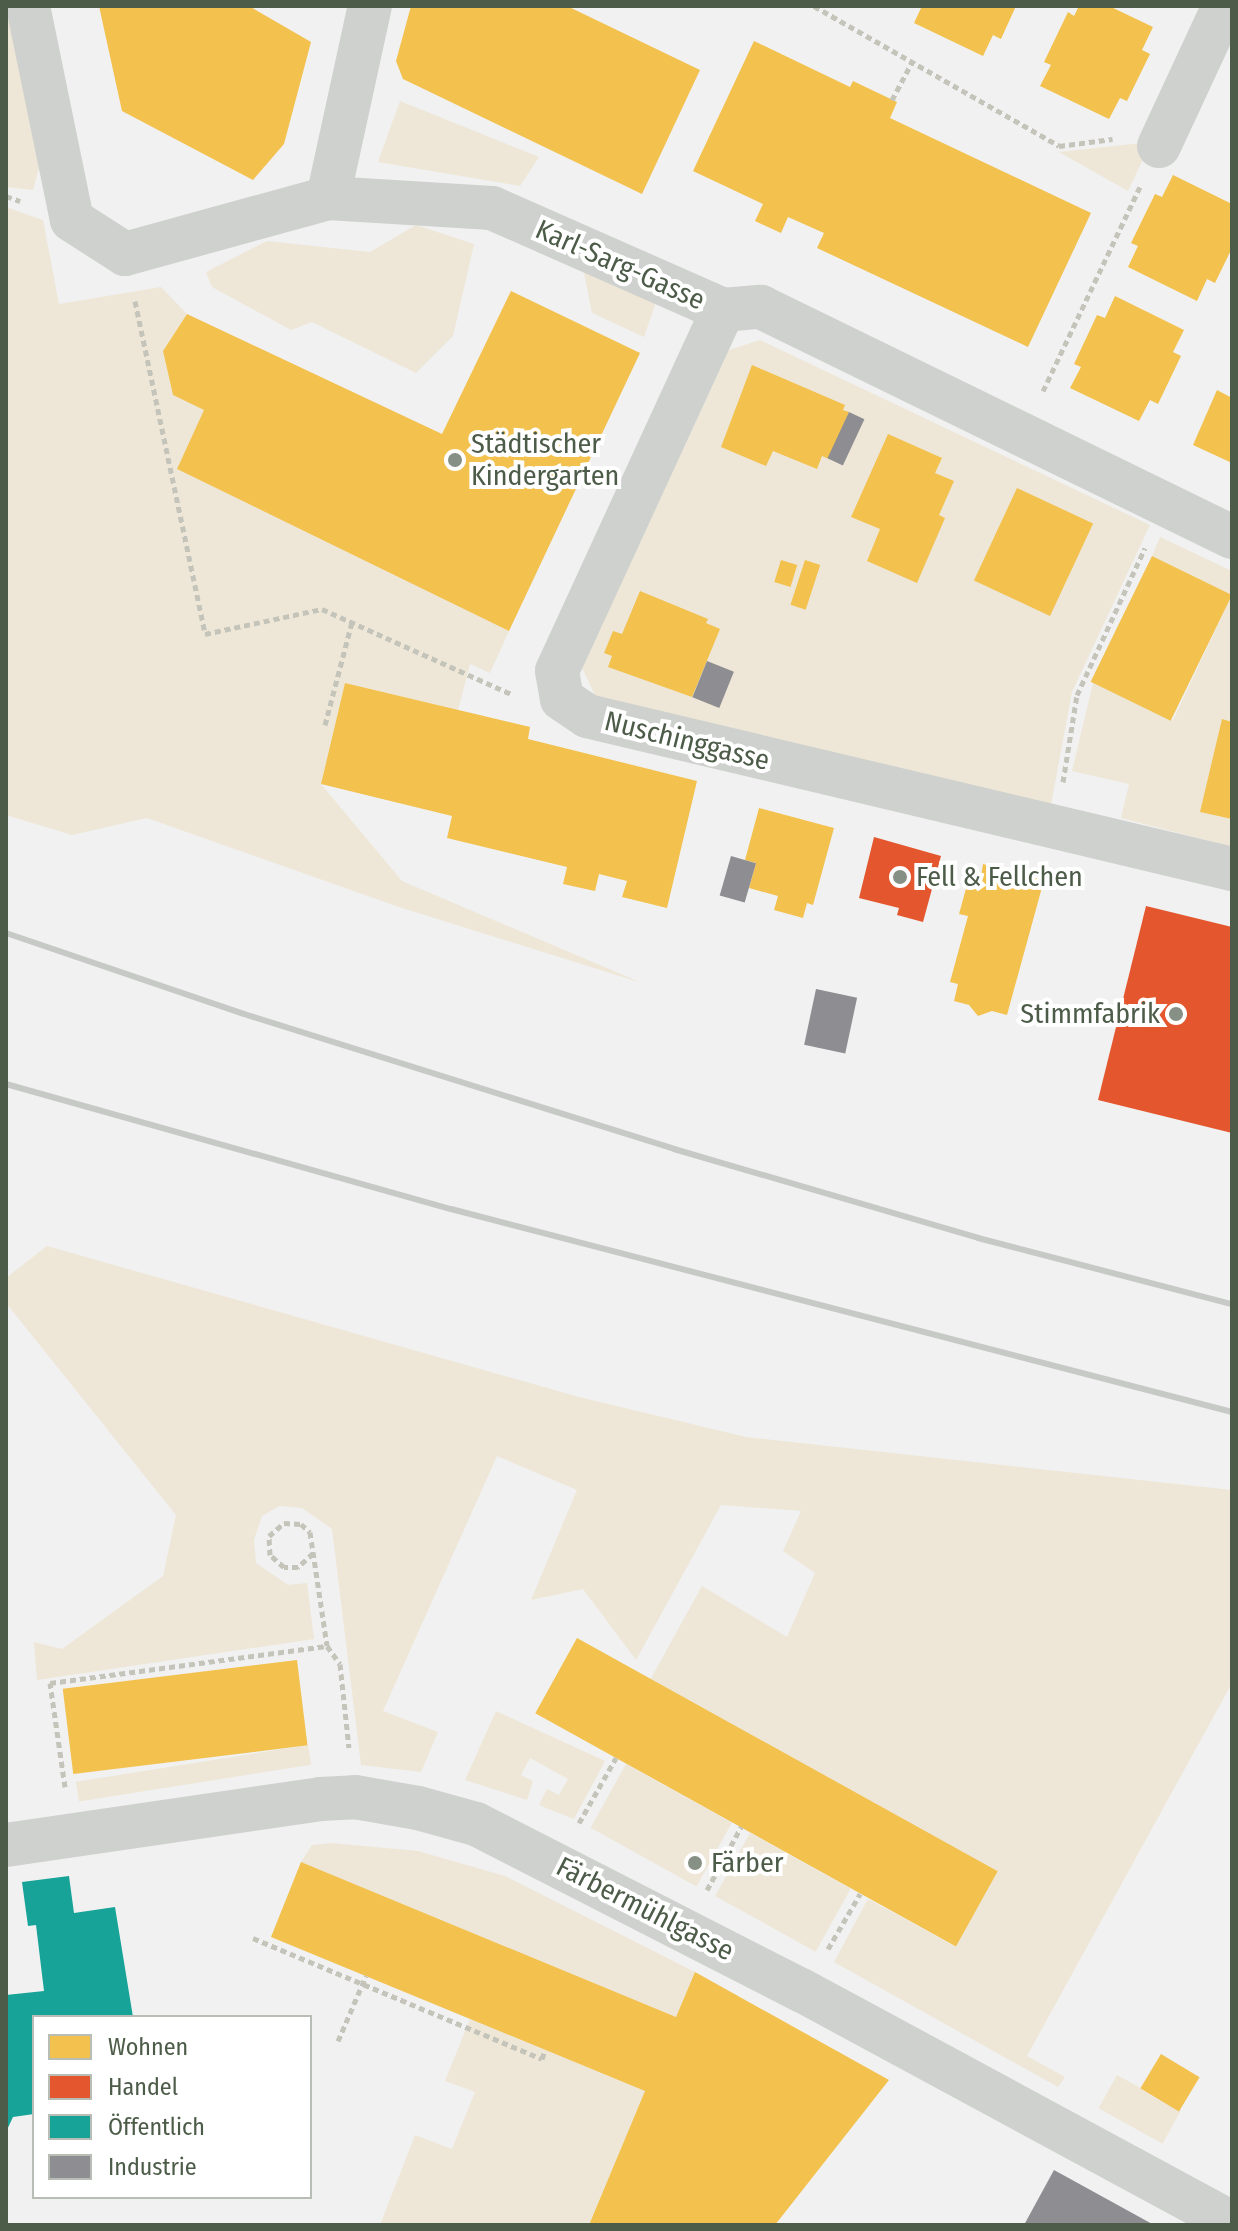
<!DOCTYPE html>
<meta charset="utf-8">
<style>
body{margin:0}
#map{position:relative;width:1238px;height:2231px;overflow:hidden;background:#f1f1f1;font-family:"Fira Sans Condensed",sans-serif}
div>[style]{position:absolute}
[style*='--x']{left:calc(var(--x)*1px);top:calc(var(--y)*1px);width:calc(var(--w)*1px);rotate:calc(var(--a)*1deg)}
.green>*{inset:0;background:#eee7d7;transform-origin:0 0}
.homes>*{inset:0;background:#f2c14e;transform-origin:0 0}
.shops>*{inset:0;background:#e4572e}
.public>*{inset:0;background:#17a398}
.industry>*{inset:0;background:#8d8d92;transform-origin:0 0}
.path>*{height:5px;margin-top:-2.5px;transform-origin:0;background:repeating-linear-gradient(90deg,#c4c4ba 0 6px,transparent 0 10px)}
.minor>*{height:44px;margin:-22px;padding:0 22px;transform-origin:22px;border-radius:22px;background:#ced1cd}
.rail>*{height:6px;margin:-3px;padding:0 3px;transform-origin:3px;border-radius:3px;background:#c6c9c6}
.dots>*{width:22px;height:22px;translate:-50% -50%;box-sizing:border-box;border:4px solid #fff;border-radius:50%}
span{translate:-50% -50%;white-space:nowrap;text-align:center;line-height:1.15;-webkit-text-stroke:8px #fff;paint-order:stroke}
.street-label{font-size:28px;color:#4d5c49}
.poi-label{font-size:28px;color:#4d5c49}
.left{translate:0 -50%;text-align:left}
.right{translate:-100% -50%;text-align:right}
.frame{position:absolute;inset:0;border:8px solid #4d5c49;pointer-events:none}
.legend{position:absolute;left:32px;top:2015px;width:280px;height:184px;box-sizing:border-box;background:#fff;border:2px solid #b8beb6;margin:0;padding:10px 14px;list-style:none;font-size:24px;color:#4d5c49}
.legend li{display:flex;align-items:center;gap:16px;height:40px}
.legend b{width:40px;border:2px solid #b8beb6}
</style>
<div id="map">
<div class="green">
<i style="clip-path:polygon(6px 6px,12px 6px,42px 156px,33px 190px,6px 187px)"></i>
<i style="clip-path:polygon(400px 101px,539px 157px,520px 186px,378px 162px)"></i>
<i style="clip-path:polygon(1151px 142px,1128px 191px,1059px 152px)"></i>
<i style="clip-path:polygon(6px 207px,43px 220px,59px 304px,161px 287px,187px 314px,163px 351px,173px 395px,204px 410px,177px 469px,509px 631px,490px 673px,470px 664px,458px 710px,345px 683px,321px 784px,402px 881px,642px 983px,399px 907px,147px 818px,72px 835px,6px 815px)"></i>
<i style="clip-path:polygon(416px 225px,474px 244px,453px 336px,416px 373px,312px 322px,291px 330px,212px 287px,206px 272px,267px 241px,370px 252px)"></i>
<i style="clip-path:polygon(582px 263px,658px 296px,644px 337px,592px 313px)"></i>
<i style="clip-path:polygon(760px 340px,1150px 525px,1072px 692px,1051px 805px,596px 697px,582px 668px,729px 350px)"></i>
<i style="clip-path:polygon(1160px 537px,1232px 571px,1232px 722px,1222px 720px,1201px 812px,1232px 819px,1232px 847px,1121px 818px,1129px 784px,1072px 771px,1093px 683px,1173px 720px,1232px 595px,1152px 556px)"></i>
<i style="clip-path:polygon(47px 1246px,579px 1397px,746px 1437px,1232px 1490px,1232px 1683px,1027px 2056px,1065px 2077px,1058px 2087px,834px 1962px,868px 1899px,956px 1947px,997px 1872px,650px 1680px,702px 1586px,787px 1637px,815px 1573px,783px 1551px,801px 1511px,721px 1505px,636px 1660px,583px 1589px,531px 1600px,577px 1490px,497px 1456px,383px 1711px,438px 1732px,421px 1772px,361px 1765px,332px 1529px,302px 1508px,279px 1506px,262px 1516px,254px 1540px,256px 1563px,288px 1585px,307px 1583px,314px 1639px,37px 1680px,34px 1642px,62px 1649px,163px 1576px,176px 1515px,6px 1303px,6px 1278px)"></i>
<i style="clip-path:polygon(496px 1711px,605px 1761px,574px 1819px,539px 1805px,547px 1789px,559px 1795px,568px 1779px,530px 1758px,521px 1775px,533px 1781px,527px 1800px,465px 1780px)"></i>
<i style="left:308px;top:1745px;width:20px;height:235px;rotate:81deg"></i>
<i style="left:626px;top:1764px;width:121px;height:73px;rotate:29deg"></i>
<i style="left:750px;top:1833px;width:115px;height:72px;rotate:29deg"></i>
<i style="clip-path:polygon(332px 1843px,418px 1851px,505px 1876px,695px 1972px,676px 2017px,301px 1862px,312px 1845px)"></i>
<i style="clip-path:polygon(470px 2019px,645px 2091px,589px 2225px,380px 2225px,415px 2135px,452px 2149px,475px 2092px,445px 2081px)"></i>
<i style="left:1117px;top:2075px;width:73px;height:38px;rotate:29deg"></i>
</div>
<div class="homes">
<i style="clip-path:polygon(99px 6px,249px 6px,311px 42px,284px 144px,253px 180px,122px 111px)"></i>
<i style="clip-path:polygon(411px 6px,567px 6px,700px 70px,642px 194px,403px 79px,396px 61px)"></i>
<i style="clip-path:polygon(922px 6px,1016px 6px,1001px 39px,993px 35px,983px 56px,914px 23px)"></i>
<i style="clip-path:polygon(1079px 6px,1109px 6px,1153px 27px,1142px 50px,1150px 54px,1127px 101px,1120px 98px,1109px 119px,1040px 86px,1051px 65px,1044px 62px,1068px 12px,1074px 16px)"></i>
<i style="clip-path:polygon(754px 41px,850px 87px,853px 81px,897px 102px,890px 118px,1091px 213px,1028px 347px,817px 248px,824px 233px,788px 217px,781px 233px,755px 221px,763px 204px,693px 171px)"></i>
<i style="clip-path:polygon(1173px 175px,1232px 204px,1232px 248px,1215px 283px,1207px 279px,1197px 301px,1128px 267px,1138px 246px,1131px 243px,1155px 194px,1162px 197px)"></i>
<i style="clip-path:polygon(511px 291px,640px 353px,509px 631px,177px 469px,204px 410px,173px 395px,163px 351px,187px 314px,442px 434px)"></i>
<i style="clip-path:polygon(1115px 296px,1184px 330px,1173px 352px,1181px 356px,1158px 404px,1150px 400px,1139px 421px,1070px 388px,1081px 367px,1074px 364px,1097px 315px,1105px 318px)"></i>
<i style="clip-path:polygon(752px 365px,845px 405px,843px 410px,849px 412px,829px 459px,822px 456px,817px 469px,773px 451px,766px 466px,721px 447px)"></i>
<i style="clip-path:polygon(1217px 390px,1232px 398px,1232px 463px,1193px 445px)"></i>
<i style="clip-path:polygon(888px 434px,942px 458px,935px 473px,954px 481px,939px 515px,945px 518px,917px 583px,867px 561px,880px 529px,851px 517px)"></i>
<i style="left:1017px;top:488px;width:84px;height:102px;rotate:25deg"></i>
<i style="left:1152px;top:556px;width:89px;height:140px;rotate:26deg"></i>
<i style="left:781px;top:560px;width:17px;height:23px;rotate:17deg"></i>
<i style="left:805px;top:560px;width:16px;height:47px;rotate:18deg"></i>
<i style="clip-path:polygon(640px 591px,708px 619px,706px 623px,720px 629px,692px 697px,608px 667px,612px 656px,604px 653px,613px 631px,622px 634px)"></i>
<i style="clip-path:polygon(345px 683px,530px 727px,528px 739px,697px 781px,667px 908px,622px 897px,627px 881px,599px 874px,595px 891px,563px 884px,567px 867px,447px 838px,452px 816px,321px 784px)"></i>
<i style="clip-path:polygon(1222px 719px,1232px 722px,1232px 819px,1200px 812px)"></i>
<i style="clip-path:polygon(759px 808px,834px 828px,813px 905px,807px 903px,803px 918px,774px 910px,778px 896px,749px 888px,756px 863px,745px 860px)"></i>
<i style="clip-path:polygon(983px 864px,1044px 880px,1007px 1015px,992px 1011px,978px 1016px,969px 1005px,954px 1001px,958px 984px,950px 982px,968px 916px,959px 914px,970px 874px,981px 876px)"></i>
<i style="left:577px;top:1638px;width:481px;height:86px;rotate:29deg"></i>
<i style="left:297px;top:1660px;width:86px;height:236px;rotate:83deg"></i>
<i style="clip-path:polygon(301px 1862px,676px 2017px,695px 1972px,889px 2080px,775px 2225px,589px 2225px,645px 2091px,271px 1937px)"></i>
<i style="left:1161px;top:2054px;width:45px;height:40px;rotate:31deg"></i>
</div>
<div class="shops">
<i style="clip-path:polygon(874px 837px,941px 856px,923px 922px,897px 915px,899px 908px,859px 898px)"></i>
<i style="clip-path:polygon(1146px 906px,1232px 927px,1232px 1133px,1098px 1100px)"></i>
</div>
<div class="public">
<i style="clip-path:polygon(69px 1876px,74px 1913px,115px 1907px,133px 2017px,34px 2017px,34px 2114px,13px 2117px,6px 2132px,6px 1995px,44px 1991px,36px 1925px,28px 1926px,22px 1882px)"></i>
</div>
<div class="industry">
<i style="left:849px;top:412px;width:17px;height:51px;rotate:25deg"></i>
<i style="left:707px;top:661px;width:29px;height:39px;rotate:22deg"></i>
<i style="left:731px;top:856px;width:26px;height:41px;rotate:16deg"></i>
<i style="left:816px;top:989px;width:42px;height:57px;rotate:12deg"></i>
<i style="clip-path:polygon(1054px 2170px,1154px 2225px,1024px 2225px)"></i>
</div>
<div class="path">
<i style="--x:814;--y:6;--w:282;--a:29.7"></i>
<i style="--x:1059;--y:146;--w:54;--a:-7.4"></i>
<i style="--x:892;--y:100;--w:43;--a:-62.2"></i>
<i style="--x:6;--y:196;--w:15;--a:20"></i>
<i style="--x:135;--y:301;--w:340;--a:78.1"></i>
<i style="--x:205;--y:634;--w:120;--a:-12.1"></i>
<i style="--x:322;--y:609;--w:209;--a:24.2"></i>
<i style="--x:1043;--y:391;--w:226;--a:-64.6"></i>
<i style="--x:325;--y:725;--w:106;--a:-75.3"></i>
<i style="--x:1063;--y:782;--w:88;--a:-80.9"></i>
<i style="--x:1077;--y:695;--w:162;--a:-65.2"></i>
<i style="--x:313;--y:1553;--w:21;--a:137"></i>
<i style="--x:298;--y:1567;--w:14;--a:180"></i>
<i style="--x:284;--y:1567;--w:18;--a:-139"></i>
<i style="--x:270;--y:1555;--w:19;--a:-93"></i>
<i style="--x:269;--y:1536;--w:20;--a:-41"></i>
<i style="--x:284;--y:1523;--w:17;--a:3"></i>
<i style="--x:301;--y:1524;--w:12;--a:42"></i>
<i style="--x:310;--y:1532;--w:115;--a:81.5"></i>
<i style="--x:65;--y:1787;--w:105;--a:-98.2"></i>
<i style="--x:50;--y:1683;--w:279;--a:-7.6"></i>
<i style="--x:327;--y:1646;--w:22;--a:54"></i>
<i style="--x:340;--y:1664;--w:84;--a:83.9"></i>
<i style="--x:579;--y:1823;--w:75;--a:-60.4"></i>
<i style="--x:707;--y:1890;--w:72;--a:-61.6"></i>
<i style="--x:253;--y:1938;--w:313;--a:22.7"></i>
<i style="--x:542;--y:2059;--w:9;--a:-72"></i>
<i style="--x:828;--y:1949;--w:64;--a:-59.8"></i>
<i style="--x:338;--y:2041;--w:71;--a:-66.7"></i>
</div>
<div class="minor">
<i style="--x:28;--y:6;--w:218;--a:78.4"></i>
<i style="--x:72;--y:220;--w:63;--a:32.7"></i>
<i style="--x:125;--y:254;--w:211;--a:-15.4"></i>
<i style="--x:328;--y:198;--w:164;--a:3.5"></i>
<i style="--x:492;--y:208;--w:253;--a:23.8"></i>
<i style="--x:723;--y:310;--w:38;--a:-5"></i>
<i style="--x:761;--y:307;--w:524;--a:26.03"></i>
<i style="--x:1159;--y:146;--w:154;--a:-65.1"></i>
<i style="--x:328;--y:198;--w:197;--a:-77.7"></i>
<i style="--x:723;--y:310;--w:397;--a:114.7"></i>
<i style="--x:557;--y:671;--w:28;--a:80"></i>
<i style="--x:562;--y:699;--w:30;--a:34"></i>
<i style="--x:587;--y:716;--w:663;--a:13.34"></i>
<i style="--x:6;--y:1845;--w:317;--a:-8.3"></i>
<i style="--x:320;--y:1799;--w:35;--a:-3"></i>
<i style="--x:355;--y:1797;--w:64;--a:9.9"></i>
<i style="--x:418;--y:1808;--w:60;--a:15.4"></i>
<i style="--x:476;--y:1824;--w:367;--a:27.1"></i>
<i style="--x:803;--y:1991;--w:488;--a:28.4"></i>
</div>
<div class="rail">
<i style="--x:6;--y:933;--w:251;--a:18.8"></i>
<i style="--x:244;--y:1014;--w:451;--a:17.4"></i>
<i style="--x:674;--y:1149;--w:317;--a:16.3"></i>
<i style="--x:978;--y:1238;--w:262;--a:14.6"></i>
<i style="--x:6;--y:1084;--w:462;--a:15.7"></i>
<i style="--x:451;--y:1209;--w:807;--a:14.57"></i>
</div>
<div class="dots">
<i style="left:455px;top:460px;background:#869084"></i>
<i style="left:900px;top:877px;background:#869084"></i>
<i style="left:1176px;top:1014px;background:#869084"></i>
<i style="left:695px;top:1863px;background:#869084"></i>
</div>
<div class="street-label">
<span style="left:620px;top:265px;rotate:24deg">Karl-Sarg-Gasse</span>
<span style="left:687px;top:741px;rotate:14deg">Nuschinggasse</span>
<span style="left:645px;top:1909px;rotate:27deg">Färbermühlgasse</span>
</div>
<div class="poi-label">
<span class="left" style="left:471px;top:460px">Städtischer<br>Kindergarten</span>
<span class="left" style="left:916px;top:877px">Fell &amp; Fellchen</span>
<span class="right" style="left:1160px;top:1014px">Stimmfabrik</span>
<span class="left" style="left:711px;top:1863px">Färber</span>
</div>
<div class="frame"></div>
<ul class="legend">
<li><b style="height:22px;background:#f2c14e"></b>Wohnen</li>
<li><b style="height:22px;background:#e4572e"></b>Handel</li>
<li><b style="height:22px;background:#17a398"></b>Öffentlich</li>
<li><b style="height:22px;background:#8d8d92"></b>Industrie</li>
</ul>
</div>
